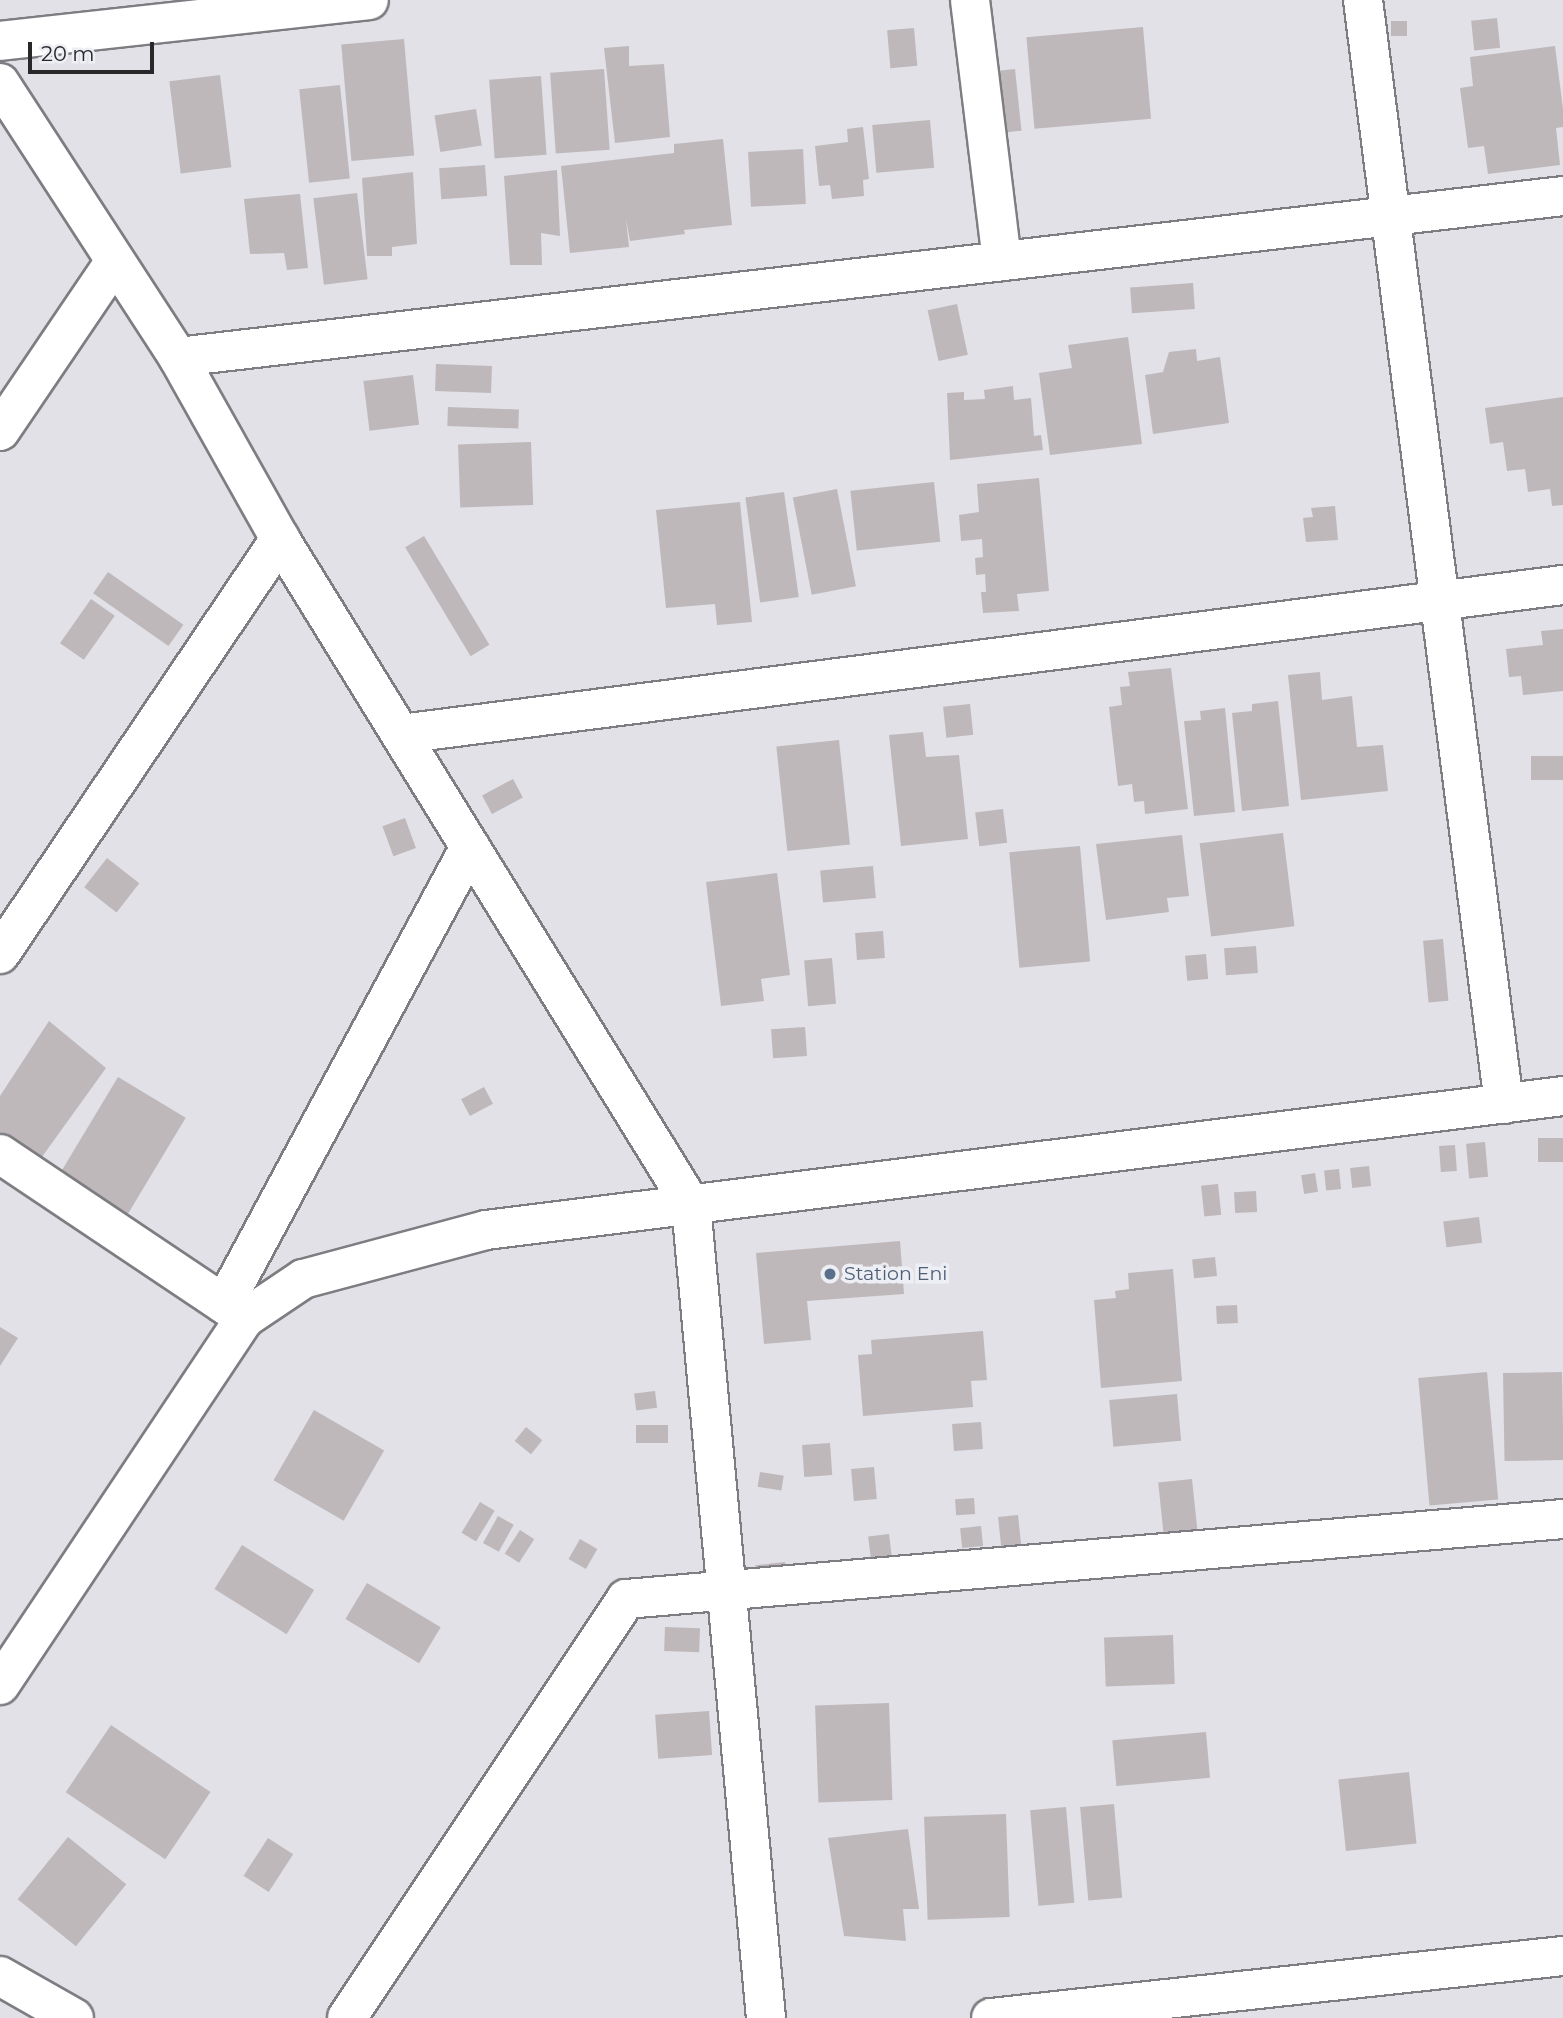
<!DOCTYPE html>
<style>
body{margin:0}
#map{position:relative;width:1563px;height:2018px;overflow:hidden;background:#e1e1e7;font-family:Montserrat,sans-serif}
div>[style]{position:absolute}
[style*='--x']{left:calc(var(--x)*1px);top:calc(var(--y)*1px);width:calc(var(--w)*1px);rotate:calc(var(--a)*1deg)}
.building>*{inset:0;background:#beb8ba;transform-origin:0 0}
.roads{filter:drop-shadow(2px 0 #7d7d82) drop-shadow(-2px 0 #7d7d82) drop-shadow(0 2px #7d7d82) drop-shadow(0 -2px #7d7d82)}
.minor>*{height:38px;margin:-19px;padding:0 19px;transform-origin:19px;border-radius:19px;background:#fff}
.dots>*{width:19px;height:19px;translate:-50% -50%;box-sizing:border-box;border:4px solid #eeeff5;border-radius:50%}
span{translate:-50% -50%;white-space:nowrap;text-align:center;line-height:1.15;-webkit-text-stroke:7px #eeeff5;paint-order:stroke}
.service-label{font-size:19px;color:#4e5e75}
.left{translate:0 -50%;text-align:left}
.scale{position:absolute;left:28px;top:42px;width:126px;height:32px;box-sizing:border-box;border:4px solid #28282a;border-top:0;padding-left:9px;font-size:21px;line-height:24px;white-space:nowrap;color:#28282a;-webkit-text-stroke:5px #eeeff5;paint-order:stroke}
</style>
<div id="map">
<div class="building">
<i style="left:1497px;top:18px;width:30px;height:26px;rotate:84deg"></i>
<i style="left:1407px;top:21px;width:15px;height:16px;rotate:90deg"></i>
<i style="left:1143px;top:27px;width:92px;height:117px;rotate:85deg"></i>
<i style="left:914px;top:28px;width:38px;height:27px;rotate:85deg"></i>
<i style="left:404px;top:39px;width:117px;height:63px;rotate:85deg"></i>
<i style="clip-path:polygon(629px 46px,629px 66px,664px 64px,670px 137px,615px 143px,604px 48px)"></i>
<i style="clip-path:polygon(1555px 46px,1563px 109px,1563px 127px,1556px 128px,1560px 165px,1488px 174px,1484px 146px,1468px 148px,1460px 88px,1473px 86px,1470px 57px)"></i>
<i style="left:604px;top:69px;width:81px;height:54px;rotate:86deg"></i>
<i style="left:1015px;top:69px;width:62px;height:26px;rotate:84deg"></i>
<i style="left:220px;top:75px;width:93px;height:51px;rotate:83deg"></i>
<i style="left:541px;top:76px;width:79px;height:52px;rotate:86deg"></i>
<i style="left:340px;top:85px;width:94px;height:41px;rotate:84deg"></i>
<i style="left:476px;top:109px;width:37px;height:42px;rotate:81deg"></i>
<i style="left:930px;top:120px;width:48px;height:58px;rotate:85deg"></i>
<i style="clip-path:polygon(863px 127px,869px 179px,863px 180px,864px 196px,832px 199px,830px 185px,819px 186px,815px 146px,848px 142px,847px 129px)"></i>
<i style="clip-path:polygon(723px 139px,732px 225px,684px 230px,685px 234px,630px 241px,626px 219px,629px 247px,570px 253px,561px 166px,674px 153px,674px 144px)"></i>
<i style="left:803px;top:149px;width:55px;height:55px;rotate:87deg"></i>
<i style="left:485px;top:165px;width:31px;height:46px;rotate:86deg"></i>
<i style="clip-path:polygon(557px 170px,560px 236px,541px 233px,542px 265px,510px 265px,504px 176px)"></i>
<i style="clip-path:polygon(413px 172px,417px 244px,392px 247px,392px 256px,367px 256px,362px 178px)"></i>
<i style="left:357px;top:193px;width:87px;height:44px;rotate:83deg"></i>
<i style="clip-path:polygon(300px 194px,308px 268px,287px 270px,284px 253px,250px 254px,244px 199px)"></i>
<i style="left:1193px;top:283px;width:26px;height:63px;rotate:86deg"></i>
<i style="left:957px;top:304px;width:52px;height:30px;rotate:78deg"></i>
<i style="clip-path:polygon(1128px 337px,1142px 444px,1050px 455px,1039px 373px,1072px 368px,1068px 345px)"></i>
<i style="clip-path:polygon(1196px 349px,1197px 361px,1220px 357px,1229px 423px,1153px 434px,1145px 375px,1163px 372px,1169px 352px)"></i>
<i style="left:436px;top:364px;width:56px;height:27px;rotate:2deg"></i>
<i style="left:413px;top:375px;width:50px;height:50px;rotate:83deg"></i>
<i style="clip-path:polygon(1013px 386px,1014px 400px,1031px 398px,1034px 436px,1041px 435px,1043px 450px,950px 460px,947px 393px,964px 392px,964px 400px,985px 399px,984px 390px)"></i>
<i style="clip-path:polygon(1563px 397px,1563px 505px,1552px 506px,1550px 489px,1528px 492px,1525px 469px,1507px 471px,1503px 442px,1490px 444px,1485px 408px)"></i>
<i style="left:448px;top:407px;width:71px;height:19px;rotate:2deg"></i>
<i style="left:531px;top:442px;width:63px;height:73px;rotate:88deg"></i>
<i style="clip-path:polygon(1039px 478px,1049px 591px,1017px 594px,1019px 611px,983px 613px,981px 592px,986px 592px,985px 574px,976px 575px,975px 558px,983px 557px,982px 539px,961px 541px,959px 515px,979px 512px,977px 484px)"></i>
<i style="left:934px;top:482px;width:60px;height:84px;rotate:84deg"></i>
<i style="left:837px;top:489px;width:99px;height:45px;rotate:79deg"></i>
<i style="left:784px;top:492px;width:106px;height:39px;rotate:82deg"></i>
<i style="clip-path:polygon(740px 502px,752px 622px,717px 625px,715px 604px,666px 608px,656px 510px)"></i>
<i style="clip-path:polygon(1335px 506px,1338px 540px,1306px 542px,1303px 518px,1313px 517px,1311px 508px)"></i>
<i style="left:424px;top:536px;width:127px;height:22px;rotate:59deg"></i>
<i style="left:108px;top:572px;width:92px;height:26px;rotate:35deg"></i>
<i style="left:91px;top:599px;width:29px;height:54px;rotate:35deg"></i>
<i style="clip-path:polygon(1563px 629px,1563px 691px,1523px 695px,1521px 676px,1509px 677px,1506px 649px,1543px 645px,1541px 631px)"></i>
<i style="clip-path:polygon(1171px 668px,1188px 809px,1145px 814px,1144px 801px,1134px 802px,1132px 784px,1118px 786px,1109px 707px,1122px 705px,1120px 687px,1130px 686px,1128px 672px)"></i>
<i style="clip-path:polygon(1320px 672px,1322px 700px,1352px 696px,1357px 747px,1383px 745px,1388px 791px,1301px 800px,1288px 675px)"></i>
<i style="clip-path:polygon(1278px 701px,1289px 806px,1242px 811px,1232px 713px,1252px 711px,1252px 704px)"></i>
<i style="left:970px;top:704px;width:31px;height:27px;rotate:84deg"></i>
<i style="clip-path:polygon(1225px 708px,1235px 812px,1194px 816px,1184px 721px,1201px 720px,1200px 711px)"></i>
<i style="clip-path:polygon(923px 732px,926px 757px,959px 755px,968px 839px,901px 846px,889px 735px)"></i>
<i style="left:839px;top:740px;width:105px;height:63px;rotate:84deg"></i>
<i style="left:1563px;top:756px;width:24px;height:32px;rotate:90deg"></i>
<i style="left:513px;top:779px;width:21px;height:35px;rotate:62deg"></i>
<i style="left:1003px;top:809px;width:34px;height:28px;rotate:83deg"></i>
<i style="left:405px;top:818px;width:32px;height:24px;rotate:70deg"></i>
<i style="left:1283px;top:833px;width:94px;height:84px;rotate:83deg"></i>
<i style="clip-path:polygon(1182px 835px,1189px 896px,1167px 898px,1169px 912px,1106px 920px,1096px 844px)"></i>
<i style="left:1080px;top:846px;width:116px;height:71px;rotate:85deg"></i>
<i style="left:107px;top:858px;width:41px;height:37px;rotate:38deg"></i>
<i style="left:873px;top:866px;width:32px;height:53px;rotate:85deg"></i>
<i style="clip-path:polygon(777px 873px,790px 975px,761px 979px,764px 1001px,721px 1006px,706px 882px)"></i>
<i style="left:883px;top:931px;width:27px;height:28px;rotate:86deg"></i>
<i style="left:1443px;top:939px;width:62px;height:20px;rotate:85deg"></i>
<i style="left:1256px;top:946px;width:27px;height:32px;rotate:86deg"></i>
<i style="left:1206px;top:954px;width:25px;height:21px;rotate:85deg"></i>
<i style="left:832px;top:958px;width:46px;height:28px;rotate:85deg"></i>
<i style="clip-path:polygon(49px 1021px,106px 1068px,39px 1161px,0 1133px,0 1096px)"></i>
<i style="left:805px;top:1027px;width:29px;height:34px;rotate:86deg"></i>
<i style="left:118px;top:1077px;width:79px;height:115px;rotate:31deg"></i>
<i style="left:484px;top:1087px;width:19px;height:26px;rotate:62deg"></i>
<i style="left:1563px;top:1138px;width:24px;height:25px;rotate:90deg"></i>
<i style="left:1485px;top:1142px;width:35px;height:19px;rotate:85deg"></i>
<i style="left:1455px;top:1145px;width:26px;height:16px;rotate:86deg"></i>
<i style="left:1369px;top:1166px;width:20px;height:19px;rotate:84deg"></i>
<i style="left:1339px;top:1169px;width:20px;height:15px;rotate:84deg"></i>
<i style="left:1315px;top:1173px;width:19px;height:14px;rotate:81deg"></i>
<i style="left:1218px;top:1184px;width:31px;height:17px;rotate:84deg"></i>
<i style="left:1256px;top:1191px;width:21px;height:22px;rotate:87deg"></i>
<i style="left:1479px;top:1217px;width:26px;height:36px;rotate:83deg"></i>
<i style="clip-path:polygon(900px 1241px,904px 1294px,807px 1301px,811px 1340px,764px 1344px,756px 1253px)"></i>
<i style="left:1215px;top:1257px;width:19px;height:23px;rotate:84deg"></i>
<i style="clip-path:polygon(1173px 1269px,1182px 1381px,1101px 1388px,1094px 1300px,1116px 1298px,1115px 1291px,1129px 1289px,1128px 1273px)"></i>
<i style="left:1237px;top:1305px;width:18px;height:21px;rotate:87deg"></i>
<i style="clip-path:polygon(0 1327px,18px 1338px,0 1366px)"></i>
<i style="clip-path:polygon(983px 1331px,987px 1380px,971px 1381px,973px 1407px,863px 1416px,858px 1355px,872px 1354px,871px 1340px)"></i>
<i style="left:1487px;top:1372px;width:128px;height:69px;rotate:85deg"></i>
<i style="left:1562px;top:1372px;width:88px;height:59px;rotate:89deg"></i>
<i style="left:655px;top:1391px;width:17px;height:21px;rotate:83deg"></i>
<i style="left:1177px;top:1394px;width:47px;height:68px;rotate:85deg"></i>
<i style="left:314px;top:1410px;width:81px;height:81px;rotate:30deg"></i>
<i style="left:981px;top:1422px;width:27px;height:29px;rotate:86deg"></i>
<i style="left:668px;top:1425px;width:18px;height:32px;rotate:90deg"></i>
<i style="left:526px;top:1427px;width:21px;height:18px;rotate:39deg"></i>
<i style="left:830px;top:1443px;width:32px;height:28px;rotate:86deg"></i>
<i style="left:874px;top:1467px;width:32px;height:23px;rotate:85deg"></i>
<i style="left:760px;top:1472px;width:24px;height:15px;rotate:9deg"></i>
<i style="left:1192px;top:1479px;width:53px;height:34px;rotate:84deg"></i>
<i style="left:974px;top:1498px;width:16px;height:19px;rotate:86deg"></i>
<i style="left:480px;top:1502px;width:17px;height:36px;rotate:31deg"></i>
<i style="left:1018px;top:1515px;width:37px;height:20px;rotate:84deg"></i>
<i style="left:498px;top:1516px;width:18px;height:31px;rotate:29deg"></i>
<i style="left:981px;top:1526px;width:20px;height:21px;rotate:84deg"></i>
<i style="left:520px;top:1530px;width:17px;height:28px;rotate:33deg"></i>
<i style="left:889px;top:1534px;width:25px;height:21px;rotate:83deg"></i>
<i style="left:580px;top:1539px;width:20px;height:23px;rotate:30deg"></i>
<i style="left:242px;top:1545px;width:85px;height:52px;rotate:32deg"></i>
<i style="left:785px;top:1562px;width:20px;height:30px;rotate:84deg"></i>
<i style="left:367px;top:1583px;width:86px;height:42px;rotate:31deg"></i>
<i style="left:665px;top:1627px;width:35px;height:24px;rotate:2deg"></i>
<i style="left:1173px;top:1635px;width:49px;height:69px;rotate:88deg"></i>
<i style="left:889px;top:1703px;width:97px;height:74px;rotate:88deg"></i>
<i style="left:709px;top:1711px;width:44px;height:54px;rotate:86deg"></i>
<i style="left:111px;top:1725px;width:120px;height:81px;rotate:34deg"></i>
<i style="left:1206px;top:1732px;width:46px;height:94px;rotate:85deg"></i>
<i style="left:1409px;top:1772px;width:72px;height:71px;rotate:84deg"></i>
<i style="left:1114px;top:1804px;width:94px;height:34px;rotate:85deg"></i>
<i style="left:1066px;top:1807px;width:96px;height:36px;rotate:85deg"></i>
<i style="left:1006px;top:1814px;width:103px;height:82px;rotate:88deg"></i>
<i style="clip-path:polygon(908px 1829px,919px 1909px,903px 1909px,906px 1941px,844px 1936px,828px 1838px)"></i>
<i style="left:68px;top:1837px;width:75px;height:80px;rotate:39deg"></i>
<i style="left:268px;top:1838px;width:30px;height:45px;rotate:33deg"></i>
</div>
<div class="roads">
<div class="minor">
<i style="--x:970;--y:0;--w:263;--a:83"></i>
<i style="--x:1363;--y:0;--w:1113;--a:82.72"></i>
<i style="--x:0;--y:41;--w:371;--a:-6.3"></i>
<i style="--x:0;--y:83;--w:327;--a:57"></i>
<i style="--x:178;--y:357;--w:209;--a:60.7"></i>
<i style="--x:280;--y:539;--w:783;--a:58.32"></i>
<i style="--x:691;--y:1205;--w:816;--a:84.73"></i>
<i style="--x:178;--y:357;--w:1394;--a:-6.63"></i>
<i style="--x:0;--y:431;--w:205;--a:-55.9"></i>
<i style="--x:401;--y:734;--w:1172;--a:-7.31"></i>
<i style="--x:0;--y:954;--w:501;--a:-55.99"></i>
<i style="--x:0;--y:1154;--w:295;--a:33.8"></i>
<i style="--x:224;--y:1304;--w:519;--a:-61.71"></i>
<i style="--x:0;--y:1685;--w:441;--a:-56.3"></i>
<i style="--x:245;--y:1318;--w:70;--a:-33.9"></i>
<i style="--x:303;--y:1279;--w:189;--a:-15"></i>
<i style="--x:486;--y:1230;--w:1085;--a:-7.09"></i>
<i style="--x:0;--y:1976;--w:85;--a:29.6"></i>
<i style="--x:347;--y:2018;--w:503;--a:-56.34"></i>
<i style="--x:626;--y:1599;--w:940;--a:-4.88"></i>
<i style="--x:991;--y:2018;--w:575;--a:-6.19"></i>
</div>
</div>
<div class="dots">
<i style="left:830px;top:1274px;background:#5c6f8a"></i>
</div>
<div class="service-label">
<span class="left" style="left:844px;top:1274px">Station Eni</span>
</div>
<div class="scale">20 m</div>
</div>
